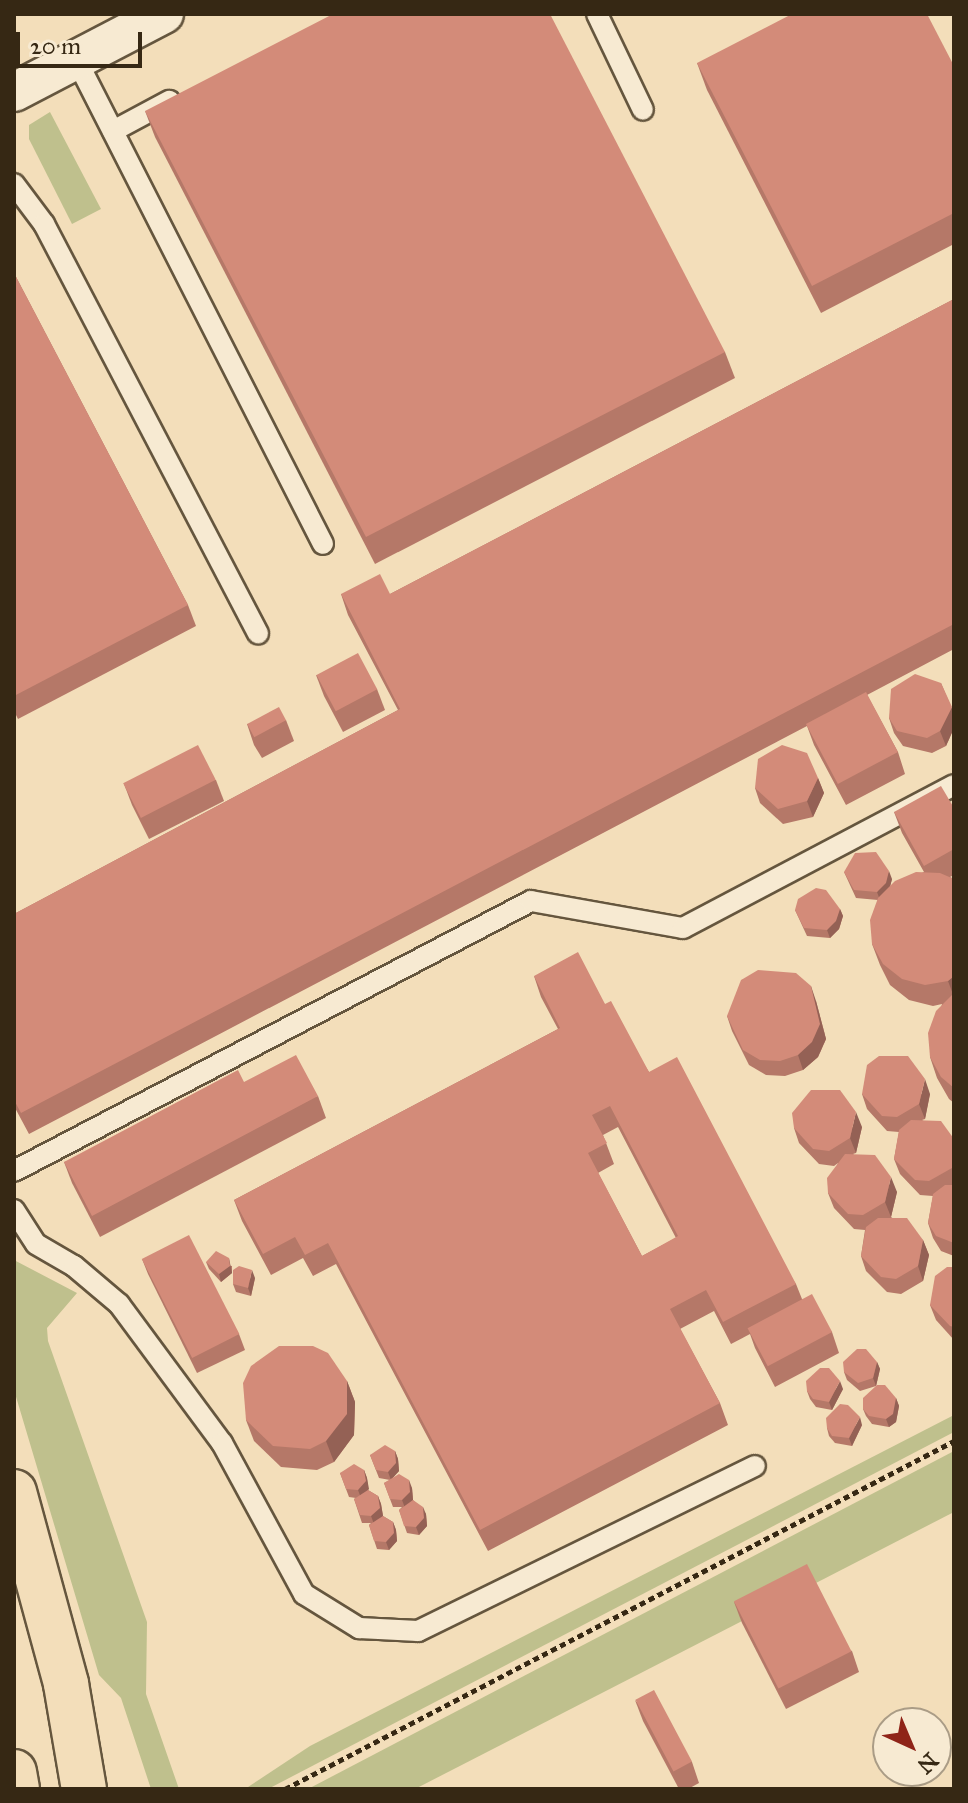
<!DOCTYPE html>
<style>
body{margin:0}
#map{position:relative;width:968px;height:1803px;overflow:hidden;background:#f3deba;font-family:"IM FELL Great Primer",serif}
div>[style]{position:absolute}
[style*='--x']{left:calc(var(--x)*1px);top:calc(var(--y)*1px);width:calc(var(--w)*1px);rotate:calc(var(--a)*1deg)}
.green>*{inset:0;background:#bfc08d}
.path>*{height:5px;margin-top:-2.5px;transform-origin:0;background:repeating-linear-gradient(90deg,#362814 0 6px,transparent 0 10px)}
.roads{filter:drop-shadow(2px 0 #65563e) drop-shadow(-2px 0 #65563e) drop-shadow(0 2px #65563e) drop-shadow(0 -2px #65563e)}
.lane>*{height:20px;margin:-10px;padding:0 10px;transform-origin:10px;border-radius:10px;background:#f7ead2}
.street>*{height:38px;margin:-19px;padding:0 19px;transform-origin:19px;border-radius:19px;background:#f7ead2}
.highway>*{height:44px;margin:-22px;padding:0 22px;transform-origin:22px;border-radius:22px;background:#f3deba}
.wall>*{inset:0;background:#b57868}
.shaded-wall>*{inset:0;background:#946155}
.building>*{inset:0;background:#d38b79;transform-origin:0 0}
span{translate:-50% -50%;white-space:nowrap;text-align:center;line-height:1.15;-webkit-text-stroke:6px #f7ead2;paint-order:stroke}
.frame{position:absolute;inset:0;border:16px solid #362814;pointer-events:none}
.north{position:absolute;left:872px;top:1707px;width:80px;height:80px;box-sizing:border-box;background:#f7ead2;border:2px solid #aa9c86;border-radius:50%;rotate:136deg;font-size:22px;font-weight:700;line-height:32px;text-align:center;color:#362814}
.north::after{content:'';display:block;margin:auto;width:28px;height:36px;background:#8f2418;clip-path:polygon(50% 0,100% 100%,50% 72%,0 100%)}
.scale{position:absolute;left:16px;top:32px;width:126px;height:36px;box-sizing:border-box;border:4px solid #362814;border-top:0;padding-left:10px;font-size:24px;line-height:28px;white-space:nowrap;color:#362814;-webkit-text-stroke:6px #f7ead2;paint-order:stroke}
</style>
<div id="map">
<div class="green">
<i style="clip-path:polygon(50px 112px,101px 209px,72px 224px,29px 139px,29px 125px)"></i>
<i style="clip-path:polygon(14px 1260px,77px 1293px,47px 1328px,48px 1341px,147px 1622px,146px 1694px,179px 1789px,151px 1789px,121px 1698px,99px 1675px,14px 1390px)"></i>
<i style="clip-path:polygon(954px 1415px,954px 1432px,268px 1789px,245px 1789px,310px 1746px)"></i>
<i style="clip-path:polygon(954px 1451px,954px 1512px,415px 1789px,308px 1789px)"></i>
</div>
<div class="path">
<i style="--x:285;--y:1789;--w:754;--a:-27.48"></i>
</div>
<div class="roads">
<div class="lane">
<i style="--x:597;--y:14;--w:106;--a:64.4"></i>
<i style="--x:76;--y:59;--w:544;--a:63.01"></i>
<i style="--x:113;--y:131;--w:64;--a:-28.2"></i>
<i style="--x:14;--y:184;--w:50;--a:53.1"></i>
<i style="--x:44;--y:224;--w:462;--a:62.4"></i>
<i style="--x:14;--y:1171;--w:583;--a:-27.58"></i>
<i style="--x:531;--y:901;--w:154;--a:10.1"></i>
<i style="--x:683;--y:928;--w:306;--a:-27.8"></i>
<i style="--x:14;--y:1210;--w:40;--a:57.1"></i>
<i style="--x:36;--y:1244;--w:44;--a:30.1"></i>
<i style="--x:74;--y:1266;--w:59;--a:40.2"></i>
<i style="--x:119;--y:1304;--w:173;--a:53.5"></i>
<i style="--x:222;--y:1443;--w:172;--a:61.5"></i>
<i style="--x:304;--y:1594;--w:65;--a:31.7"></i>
<i style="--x:359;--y:1628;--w:59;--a:2.9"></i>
<i style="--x:418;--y:1631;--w:375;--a:-26.1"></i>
</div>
<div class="street">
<i style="--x:14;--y:92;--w:169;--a:-27.5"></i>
</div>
<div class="highway">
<i style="--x:14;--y:1492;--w:199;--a:74.8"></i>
<i style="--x:66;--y:1684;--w:107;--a:80.3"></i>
<i style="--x:14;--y:1772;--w:17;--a:80"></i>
</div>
</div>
<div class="wall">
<i style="clip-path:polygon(697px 63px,954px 66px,954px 244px,821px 313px,707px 90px)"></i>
<i style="clip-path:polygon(145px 111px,725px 352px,735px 378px,375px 564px,155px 137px)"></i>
<i style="clip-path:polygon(14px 273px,188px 605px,196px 626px,18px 719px,14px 711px)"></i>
<i style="clip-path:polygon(954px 299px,954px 649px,867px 695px,898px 752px,905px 774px,846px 805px,814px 745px,807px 726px,29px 1134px,14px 1106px,14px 914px,398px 710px,348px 615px,341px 594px,390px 594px)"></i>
<i style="clip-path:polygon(316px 675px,377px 689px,385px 710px,343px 732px,324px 696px)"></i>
<i style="clip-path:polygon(941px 683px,954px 714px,954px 728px,946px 746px,932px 753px,903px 746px,894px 733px,889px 718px)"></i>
<i style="clip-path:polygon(286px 720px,294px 741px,262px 758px,254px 745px,247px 724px)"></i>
<i style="clip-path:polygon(818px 778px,824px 793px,813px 817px,783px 824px,760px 803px,755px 788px)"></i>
<i style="clip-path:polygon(216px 780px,224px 801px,149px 839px,132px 805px,124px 784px)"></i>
<i style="clip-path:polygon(954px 808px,954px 875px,950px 877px,954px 879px,954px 1103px,949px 1099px,937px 1078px,930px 1057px,942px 1004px,933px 1006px,909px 1000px,890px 985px,880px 965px,872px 944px,878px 900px,856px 898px,844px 872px,892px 879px,890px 886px,924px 872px,902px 833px,894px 812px)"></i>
<i style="clip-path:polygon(840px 909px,843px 916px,839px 929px,830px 938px,807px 936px,795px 910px)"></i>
<i style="clip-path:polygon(evenodd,534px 976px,605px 1004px,649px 1072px,796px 1284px,802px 1299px,832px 1332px,839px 1353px,775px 1387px,755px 1348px,750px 1334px,731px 1344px,714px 1311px,680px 1329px,720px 1403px,728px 1425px,488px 1551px,336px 1264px,313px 1276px,303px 1258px,271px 1275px,242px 1221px,234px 1200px,558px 1029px,541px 997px,534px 976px,618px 1127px,676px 1238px,642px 1256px,598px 1173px,614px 1164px,603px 1135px,618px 1127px)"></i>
<i style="clip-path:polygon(816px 1001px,826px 1039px,818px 1057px,803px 1070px,785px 1076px,766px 1075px,749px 1065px,732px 1031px,727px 1016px)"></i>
<i style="clip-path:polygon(862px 1094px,930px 1094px,925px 1119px,922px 1120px,954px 1139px,954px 1256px,941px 1251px,933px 1238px,928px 1223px,933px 1196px,920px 1195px,900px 1174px,894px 1159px,899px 1132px,887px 1131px,867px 1109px)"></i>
<i style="clip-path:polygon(318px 1096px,326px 1118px,100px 1237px,72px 1183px,64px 1162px)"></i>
<i style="clip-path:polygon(862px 1127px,856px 1153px,853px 1154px,897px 1192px,891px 1217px,923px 1240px,929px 1255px,923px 1281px,901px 1294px,887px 1292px,866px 1271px,861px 1256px,865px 1230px,854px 1229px,834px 1208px,828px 1193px,838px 1163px,834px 1166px,819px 1164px,799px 1143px,794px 1128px)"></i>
<i style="clip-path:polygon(142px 1259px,239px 1334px,245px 1350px,197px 1373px,148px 1274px)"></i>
<i style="clip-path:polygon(206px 1262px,232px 1266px,232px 1273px,221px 1282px,209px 1269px)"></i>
<i style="clip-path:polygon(954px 1267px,954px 1340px,936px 1320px,930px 1305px)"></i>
<i style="clip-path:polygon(255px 1278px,251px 1296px,236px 1292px,233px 1284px)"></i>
<i style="clip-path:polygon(877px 1362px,880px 1369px,876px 1386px,860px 1391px,847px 1380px,844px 1372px)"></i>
<i style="clip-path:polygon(347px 1381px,355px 1402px,354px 1435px,334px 1462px,317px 1470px,281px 1467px,254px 1441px,246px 1420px)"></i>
<i style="clip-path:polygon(843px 1389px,832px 1410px,816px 1407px,810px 1399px,807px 1391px)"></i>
<i style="clip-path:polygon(896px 1398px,899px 1406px,896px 1422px,889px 1427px,872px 1424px,866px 1416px,863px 1409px)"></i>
<i style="clip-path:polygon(862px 1425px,852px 1446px,835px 1443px,829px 1436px,827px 1428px)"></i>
<i style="clip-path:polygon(395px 1451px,398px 1459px,399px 1471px,392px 1478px,412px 1488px,413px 1500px,426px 1514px,427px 1526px,419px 1535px,407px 1533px,399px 1510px,402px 1507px,393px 1507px,384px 1483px,390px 1480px,379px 1478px,370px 1455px)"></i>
<i style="clip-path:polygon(364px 1470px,367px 1478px,368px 1490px,378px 1496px,381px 1504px,383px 1516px,393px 1522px,396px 1530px,397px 1541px,389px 1550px,377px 1549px,369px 1525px,371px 1523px,362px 1523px,354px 1499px,356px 1498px,349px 1497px,340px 1473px)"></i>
<i style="clip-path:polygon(734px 1602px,852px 1651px,859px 1672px,786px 1709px,742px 1623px)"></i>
<i style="clip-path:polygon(635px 1700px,692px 1762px,699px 1783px,688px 1789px,679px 1789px,643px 1721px)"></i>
</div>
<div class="shaded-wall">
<i style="clip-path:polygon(952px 707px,954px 714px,954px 728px,946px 746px,940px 731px)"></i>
<i style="clip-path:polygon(818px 778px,824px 793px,813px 817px,807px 801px)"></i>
<i style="clip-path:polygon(889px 871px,892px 879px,889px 891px,880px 900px,877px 892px)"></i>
<i style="clip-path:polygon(840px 909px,843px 916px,839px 929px,830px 938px,827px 930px)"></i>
<i style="clip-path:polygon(954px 976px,954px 997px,948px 981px)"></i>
<i style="clip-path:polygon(811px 986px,816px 1001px,826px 1039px,818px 1057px,803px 1070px,798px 1055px)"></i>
<i style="clip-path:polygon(925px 1079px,930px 1094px,925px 1119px,919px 1104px)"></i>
<i style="clip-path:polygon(856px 1112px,862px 1127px,856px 1153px,850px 1138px)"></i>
<i style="clip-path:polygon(891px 1177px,897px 1192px,891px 1217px,885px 1202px)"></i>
<i style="clip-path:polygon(923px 1240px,929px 1255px,923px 1281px,918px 1266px)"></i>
<i style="clip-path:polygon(229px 1258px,232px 1273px,221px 1282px,219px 1274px)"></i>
<i style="clip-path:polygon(252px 1270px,255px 1278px,251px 1296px,248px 1288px)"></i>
<i style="clip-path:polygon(877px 1362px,880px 1369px,876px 1386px,873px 1378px)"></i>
<i style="clip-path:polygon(347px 1381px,355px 1402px,354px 1435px,334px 1462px,326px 1441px)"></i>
<i style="clip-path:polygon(840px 1381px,843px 1389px,832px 1410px,829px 1402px)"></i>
<i style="clip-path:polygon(896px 1398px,899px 1406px,896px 1422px,889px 1427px,886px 1419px)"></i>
<i style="clip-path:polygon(860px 1417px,862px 1425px,852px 1446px,849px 1438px)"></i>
<i style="clip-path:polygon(395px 1451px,398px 1459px,399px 1471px,391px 1480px,388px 1472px)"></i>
<i style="clip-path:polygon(364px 1470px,367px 1478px,369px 1489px,361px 1498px,358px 1490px)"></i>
<i style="clip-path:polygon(409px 1480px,412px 1488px,413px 1500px,405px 1508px,402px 1500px)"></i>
<i style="clip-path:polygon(378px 1496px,381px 1504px,383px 1516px,374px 1524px,371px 1516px)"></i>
<i style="clip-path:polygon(423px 1507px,426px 1514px,427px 1526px,419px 1535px,416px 1527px)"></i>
<i style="clip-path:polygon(393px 1522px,396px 1530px,397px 1541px,389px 1550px,386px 1542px)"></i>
</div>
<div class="building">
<i style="clip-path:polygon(333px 14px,550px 14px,725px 352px,366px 537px,145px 111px)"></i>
<i style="clip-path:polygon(792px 14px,927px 14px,954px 66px,954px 213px,812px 286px,697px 63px)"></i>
<i style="clip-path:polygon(14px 273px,188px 605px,14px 696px)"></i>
<i style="clip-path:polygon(954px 299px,954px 624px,21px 1113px,14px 1100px,14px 914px,400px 709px,341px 594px,380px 574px,390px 594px)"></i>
<i style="left:358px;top:653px;width:41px;height:47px;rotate:62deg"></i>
<i style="clip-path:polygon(915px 674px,941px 683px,952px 707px,940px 731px,927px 738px,897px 731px,889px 718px,891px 689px)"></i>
<i style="left:866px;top:692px;width:68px;height:68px;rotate:62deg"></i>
<i style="left:279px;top:707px;width:15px;height:36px;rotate:62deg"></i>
<i style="left:198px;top:745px;width:39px;height:84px;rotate:63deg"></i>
<i style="clip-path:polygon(782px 745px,807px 753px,818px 778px,807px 801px,778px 809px,755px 788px,758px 759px)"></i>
<i style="clip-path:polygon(941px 786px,954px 808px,954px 849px,924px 866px,894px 812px)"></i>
<i style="clip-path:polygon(876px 852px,889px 871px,886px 883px,877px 892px,854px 890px,844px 872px,855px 853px)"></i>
<i style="clip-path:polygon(916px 872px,940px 873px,954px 879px,954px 976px,948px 981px,925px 985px,902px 979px,883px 964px,872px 944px,870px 920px,878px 898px,895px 881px)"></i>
<i style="clip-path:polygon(816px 888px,826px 890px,840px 909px,836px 921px,827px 930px,804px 928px,795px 910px,798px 899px)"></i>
<i style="clip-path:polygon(evenodd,578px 952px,605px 1004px,611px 1001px,649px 1072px,677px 1057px,796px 1284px,723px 1322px,706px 1290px,670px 1309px,720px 1403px,480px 1530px,328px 1243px,305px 1255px,295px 1237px,263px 1254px,234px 1200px,560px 1028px,534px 976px,578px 952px,610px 1106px,678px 1236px,642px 1256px,588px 1153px,607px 1143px,592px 1115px,610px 1106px)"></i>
<i style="clip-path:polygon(758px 970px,796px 973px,811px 986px,820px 1024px,812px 1042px,798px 1055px,780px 1061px,760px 1060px,743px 1050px,727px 1016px,741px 980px)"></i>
<i style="clip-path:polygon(954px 993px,954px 1088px,941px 1077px,930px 1057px,928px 1033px,936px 1011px)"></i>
<i style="clip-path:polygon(296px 1055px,318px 1096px,92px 1216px,64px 1162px,238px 1070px,244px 1082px)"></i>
<i style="clip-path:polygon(879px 1056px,908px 1056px,925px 1079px,919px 1104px,897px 1117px,882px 1116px,862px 1094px,867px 1065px)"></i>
<i style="clip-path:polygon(811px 1090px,840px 1090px,856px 1112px,850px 1138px,829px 1151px,813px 1149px,794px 1128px,792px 1113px)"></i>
<i style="clip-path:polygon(911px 1120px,941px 1121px,954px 1139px,954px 1157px,952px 1168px,929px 1181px,915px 1180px,894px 1159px,899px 1130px)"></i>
<i style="clip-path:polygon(845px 1154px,875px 1155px,891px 1177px,885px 1202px,863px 1215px,848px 1214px,828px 1193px,827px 1178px)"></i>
<i style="clip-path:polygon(945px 1185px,954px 1185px,954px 1243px,936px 1236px,928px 1223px,933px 1194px)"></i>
<i style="clip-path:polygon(878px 1218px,907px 1218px,923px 1240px,918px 1266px,896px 1279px,881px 1277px,861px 1256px,866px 1227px)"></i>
<i style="left:189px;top:1235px;width:111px;height:53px;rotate:63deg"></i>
<i style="clip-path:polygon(216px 1251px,229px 1258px,230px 1266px,219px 1274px,206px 1262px)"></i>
<i style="clip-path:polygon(239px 1266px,252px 1270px,248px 1288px,233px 1284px,233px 1270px)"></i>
<i style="clip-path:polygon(947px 1267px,954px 1267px,954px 1327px,950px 1326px,930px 1305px,935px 1276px)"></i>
<i style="left:812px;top:1294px;width:43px;height:73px;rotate:62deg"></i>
<i style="clip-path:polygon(279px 1346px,313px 1346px,328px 1353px,347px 1381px,347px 1414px,326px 1441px,310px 1449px,273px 1446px,246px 1420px,243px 1383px,251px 1366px)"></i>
<i style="clip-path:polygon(857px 1349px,866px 1349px,877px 1362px,873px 1378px,858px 1383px,844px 1372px,843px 1362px)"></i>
<i style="clip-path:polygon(820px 1368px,829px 1368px,840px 1381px,829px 1402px,813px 1399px,807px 1391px,806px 1381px)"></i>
<i style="clip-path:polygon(877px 1385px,885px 1385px,896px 1398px,893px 1414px,886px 1419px,869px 1416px,863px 1409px,863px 1398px)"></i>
<i style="clip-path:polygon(840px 1404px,848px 1405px,860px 1417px,849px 1438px,832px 1436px,827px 1428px,826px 1418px)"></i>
<i style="clip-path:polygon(385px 1445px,395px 1451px,396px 1463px,388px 1472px,376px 1470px,370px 1455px)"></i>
<i style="clip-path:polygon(354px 1464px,364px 1470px,366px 1481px,358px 1490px,346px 1489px,340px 1473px)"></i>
<i style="clip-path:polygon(399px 1474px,409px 1480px,410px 1492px,402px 1500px,390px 1499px,384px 1483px)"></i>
<i style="clip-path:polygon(368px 1490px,378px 1496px,380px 1508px,371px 1516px,360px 1515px,354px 1499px)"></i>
<i style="clip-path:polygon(413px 1500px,423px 1507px,424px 1518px,416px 1527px,404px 1526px,399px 1510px)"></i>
<i style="clip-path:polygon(383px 1516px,393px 1522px,394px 1533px,386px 1542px,374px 1541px,369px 1525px)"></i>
<i style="left:807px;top:1564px;width:98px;height:82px;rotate:63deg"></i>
<i style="left:654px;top:1690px;width:81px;height:21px;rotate:62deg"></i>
</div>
<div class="frame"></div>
<div class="north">N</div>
<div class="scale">20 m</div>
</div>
